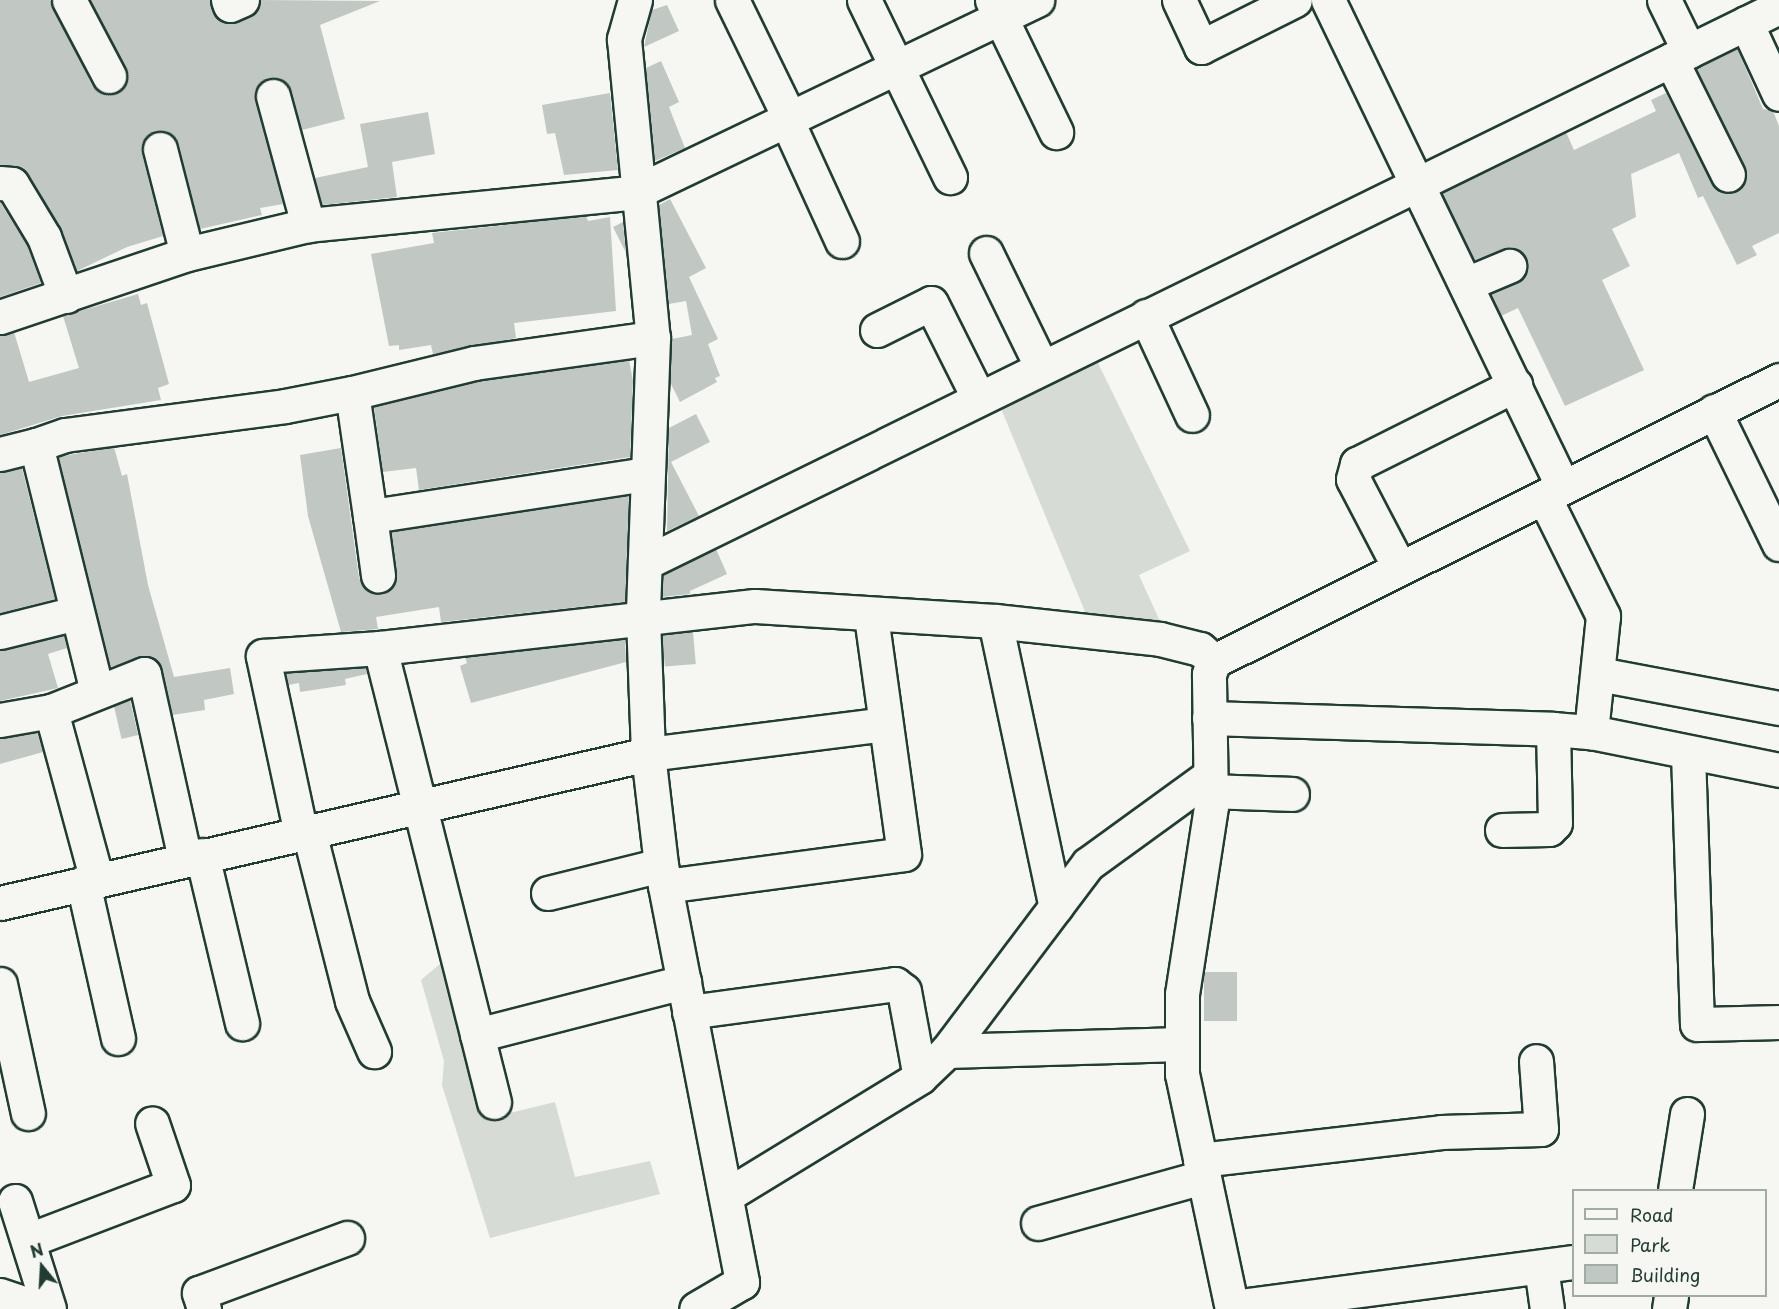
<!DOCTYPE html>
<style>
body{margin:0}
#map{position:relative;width:1779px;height:1309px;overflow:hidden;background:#f6f6f2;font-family:"Playpen Sans",sans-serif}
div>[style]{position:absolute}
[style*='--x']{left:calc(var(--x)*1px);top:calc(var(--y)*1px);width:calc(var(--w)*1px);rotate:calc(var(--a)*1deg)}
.green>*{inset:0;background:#d6dbd6}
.building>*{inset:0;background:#c1c8c3;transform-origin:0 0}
.roads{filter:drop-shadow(2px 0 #1f3d34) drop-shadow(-2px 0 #1f3d34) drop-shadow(0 2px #1f3d34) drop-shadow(0 -2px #1f3d34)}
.minor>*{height:33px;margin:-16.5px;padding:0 16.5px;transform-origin:16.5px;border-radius:16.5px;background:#f6f6f2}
span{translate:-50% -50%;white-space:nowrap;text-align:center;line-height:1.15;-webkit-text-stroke:4.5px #f6f6f2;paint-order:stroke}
.legend{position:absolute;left:1572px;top:1189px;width:195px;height:108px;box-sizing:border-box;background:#f6f6f2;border:2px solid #a0aca6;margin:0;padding:8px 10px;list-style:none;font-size:18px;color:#1f3d34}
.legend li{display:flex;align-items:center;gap:12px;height:30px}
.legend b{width:30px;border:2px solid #a0aca6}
.north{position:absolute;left:12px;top:1237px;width:60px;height:60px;-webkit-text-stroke:4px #f6f6f2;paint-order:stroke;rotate:342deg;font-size:16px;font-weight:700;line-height:24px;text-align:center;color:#1f3d34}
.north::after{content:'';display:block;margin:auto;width:21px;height:27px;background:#1f3d34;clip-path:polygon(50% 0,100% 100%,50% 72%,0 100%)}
</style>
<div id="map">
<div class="green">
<i style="clip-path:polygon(1096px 359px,1190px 551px,1139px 575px,1163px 628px,1086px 614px,1000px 406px)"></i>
<i style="clip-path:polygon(441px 963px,489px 1118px,555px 1102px,575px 1177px,650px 1161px,660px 1194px,490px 1238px,442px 1085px,444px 1061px,421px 980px)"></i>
</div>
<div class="building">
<i style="clip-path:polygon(0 0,50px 0,92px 85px,109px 95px,124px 86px,128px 76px,90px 0,210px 0,218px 19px,228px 24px,250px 17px,257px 11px,260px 0,380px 1px,320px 25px,345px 119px,302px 130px,286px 82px,269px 78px,255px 91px,283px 204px,260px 208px,262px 215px,200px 229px,178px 144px,166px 131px,155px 131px,147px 136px,142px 153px,163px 236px,127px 247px,77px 271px,60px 227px,28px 174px,21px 168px,0 165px)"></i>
<i style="clip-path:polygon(667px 5px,679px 31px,644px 47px,652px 10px)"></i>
<i style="clip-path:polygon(1737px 48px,1763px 109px,1773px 111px,1779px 126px,1779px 233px,1752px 246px,1757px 255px,1737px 265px,1703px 196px,1698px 198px,1679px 153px,1631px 174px,1636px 217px,1612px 229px,1630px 266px,1602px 280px,1644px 370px,1565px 406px,1518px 308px,1501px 316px,1491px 294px,1524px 278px,1526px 258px,1511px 247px,1474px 260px,1442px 193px,1566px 132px,1574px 150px,1656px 111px,1651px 100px,1666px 93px,1712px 184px,1726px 194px,1737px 191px,1744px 185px,1745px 167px,1696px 69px)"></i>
<i style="clip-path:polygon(661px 61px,679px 102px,669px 107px,685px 148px,655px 161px,646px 68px)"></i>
<i style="clip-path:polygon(610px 93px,618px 170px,564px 175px,555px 133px,547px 134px,542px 105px)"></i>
<i style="clip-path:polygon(428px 112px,435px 154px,392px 162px,397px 197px,322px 205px,315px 178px,368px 167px,360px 124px)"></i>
<i style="clip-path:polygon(670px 199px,706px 268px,689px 277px,718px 339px,708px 344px,720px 376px,715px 378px,717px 382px,680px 402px,670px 382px,672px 339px,692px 335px,686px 301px,669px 304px,659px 205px)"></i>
<i style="clip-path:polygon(0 202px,27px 245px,41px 283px,0 297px)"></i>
<i style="clip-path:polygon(586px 216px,588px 221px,610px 217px,616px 311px,514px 323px,516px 338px,433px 354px,431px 345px,399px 350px,399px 345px,389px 346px,371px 254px,434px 243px,432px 233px)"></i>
<i style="clip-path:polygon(623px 222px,626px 253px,613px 227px)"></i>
<i style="clip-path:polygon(138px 294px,141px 305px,147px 303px,169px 384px,158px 388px,161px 400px,62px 416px,0 435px,0 335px,14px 332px,29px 382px,79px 368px,63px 316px)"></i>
<i style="clip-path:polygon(629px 360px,633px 381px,630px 457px,419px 490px,416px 468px,383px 472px,374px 407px,478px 381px)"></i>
<i style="clip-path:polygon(696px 414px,710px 442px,671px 462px,699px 516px,667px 531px,669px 428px)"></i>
<i style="clip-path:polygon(114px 447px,122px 476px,127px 474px,148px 585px,174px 677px,230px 668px,234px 694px,204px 700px,205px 710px,172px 715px,162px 669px,148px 656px,110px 667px,58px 457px)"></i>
<i style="clip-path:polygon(341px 448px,359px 578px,370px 592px,389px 590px,396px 582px,391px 532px,629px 496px,625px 602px,441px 622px,439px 607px,376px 617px,378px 629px,341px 632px,308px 516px,300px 455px)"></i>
<i style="clip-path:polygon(22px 468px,55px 599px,0 613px,0 472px)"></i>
<i style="clip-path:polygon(716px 549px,727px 574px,690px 591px,690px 594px,662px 597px,663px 575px)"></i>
<i style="left:693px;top:632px;width:32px;height:31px;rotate:85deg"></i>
<i style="clip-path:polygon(64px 635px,67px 648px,48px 654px,58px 688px,0 701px,0 650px)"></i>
<i style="clip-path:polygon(625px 639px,626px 662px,471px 703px,460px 666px,467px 663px,465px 657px)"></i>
<i style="clip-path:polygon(366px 668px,367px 674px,345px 679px,346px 685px,300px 692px,299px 683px,288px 685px,286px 673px)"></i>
<i style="left:130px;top:700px;width:36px;height:17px;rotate:77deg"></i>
<i style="clip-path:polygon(37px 732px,43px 752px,0 764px,0 738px)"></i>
<i style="left:1204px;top:972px;width:33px;height:49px"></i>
</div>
<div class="roads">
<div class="minor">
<i style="--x:69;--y:0;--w:86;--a:62.2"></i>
<i style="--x:228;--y:0;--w:5;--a:68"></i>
<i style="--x:230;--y:5;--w:13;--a:-23"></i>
<i style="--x:635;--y:0;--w:41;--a:105.8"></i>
<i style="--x:624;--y:39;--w:300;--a:84.5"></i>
<i style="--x:653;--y:338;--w:279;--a:92.1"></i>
<i style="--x:643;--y:617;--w:137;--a:87.9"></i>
<i style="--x:648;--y:754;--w:112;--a:83.3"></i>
<i style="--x:661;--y:865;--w:425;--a:79"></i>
<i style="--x:742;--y:1282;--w:53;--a:149.6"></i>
<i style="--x:732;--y:0;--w:132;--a:64"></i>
<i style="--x:864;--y:0;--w:197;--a:64.1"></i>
<i style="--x:992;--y:0;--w:147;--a:64.1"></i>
<i style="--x:1179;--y:0;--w:52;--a:64.9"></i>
<i style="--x:1201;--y:47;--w:105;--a:-26.6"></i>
<i style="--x:1328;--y:0;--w:541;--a:64.24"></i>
<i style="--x:1664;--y:0;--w:57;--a:63.9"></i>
<i style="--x:1746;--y:23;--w:78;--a:65.1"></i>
<i style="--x:1671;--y:60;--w:128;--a:63.6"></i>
<i style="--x:273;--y:96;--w:134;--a:74.8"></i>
<i style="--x:787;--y:121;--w:132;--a:65.4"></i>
<i style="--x:160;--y:149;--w:108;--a:75.6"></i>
<i style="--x:0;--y:183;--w:12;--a:5"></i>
<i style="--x:12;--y:184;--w:62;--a:58.9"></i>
<i style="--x:44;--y:237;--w:63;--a:69.6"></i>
<i style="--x:986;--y:253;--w:126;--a:64"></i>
<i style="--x:1466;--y:284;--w:47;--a:-22.7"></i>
<i style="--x:1146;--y:316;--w:109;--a:65.1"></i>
<i style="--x:0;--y:317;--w:197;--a:-18.6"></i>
<i style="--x:187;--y:254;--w:124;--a:-13.5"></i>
<i style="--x:308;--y:225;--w:330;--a:-5.7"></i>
<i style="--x:636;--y:192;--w:445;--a:-25.6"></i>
<i style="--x:877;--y:330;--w:60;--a:-26.6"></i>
<i style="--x:931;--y:303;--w:105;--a:63.4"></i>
<i style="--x:1714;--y:411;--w:148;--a:64"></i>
<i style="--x:36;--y:445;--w:31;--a:-19"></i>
<i style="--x:65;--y:435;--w:222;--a:-7.5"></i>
<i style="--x:285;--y:406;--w:68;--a:-11"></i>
<i style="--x:0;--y:454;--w:37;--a:-14"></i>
<i style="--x:36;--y:445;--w:242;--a:76.1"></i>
<i style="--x:646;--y:474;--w:279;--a:171.3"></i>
<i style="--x:370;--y:516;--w:124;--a:-98.3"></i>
<i style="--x:352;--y:393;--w:126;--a:-13.8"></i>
<i style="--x:474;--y:363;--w:181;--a:-8"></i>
<i style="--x:1544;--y:497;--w:133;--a:63.6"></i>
<i style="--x:1603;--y:616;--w:117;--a:95.9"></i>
<i style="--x:370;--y:516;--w:60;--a:82.3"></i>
<i style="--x:645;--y:563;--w:1263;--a:-26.12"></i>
<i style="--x:1399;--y:567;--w:99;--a:-117.6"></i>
<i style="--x:1353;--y:479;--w:16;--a:-75"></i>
<i style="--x:1357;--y:464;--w:177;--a:-26.6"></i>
<i style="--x:995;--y:621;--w:292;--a:78"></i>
<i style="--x:0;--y:632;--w:78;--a:-14"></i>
<i style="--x:380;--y:648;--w:468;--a:75.9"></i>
<i style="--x:1599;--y:674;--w:183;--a:10.7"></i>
<i style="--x:51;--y:711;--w:175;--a:74.8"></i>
<i style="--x:1209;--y:718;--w:344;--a:1.8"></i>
<i style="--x:1553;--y:729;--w:38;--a:5"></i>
<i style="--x:1591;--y:732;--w:192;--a:11.4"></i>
<i style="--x:0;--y:720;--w:52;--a:-10"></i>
<i style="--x:51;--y:711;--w:100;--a:-21.7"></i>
<i style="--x:144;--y:674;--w:189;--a:77.5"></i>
<i style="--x:1688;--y:753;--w:271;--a:88.1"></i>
<i style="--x:1697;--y:1024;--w:82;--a:-1.4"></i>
<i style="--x:1210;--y:791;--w:82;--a:2.1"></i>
<i style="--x:1502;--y:830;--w:47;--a:-1.2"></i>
<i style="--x:1549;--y:829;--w:8;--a:-45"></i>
<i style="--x:1555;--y:823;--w:94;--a:-91.2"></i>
<i style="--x:309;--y:832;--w:174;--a:75.7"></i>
<i style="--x:352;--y:1001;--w:55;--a:66.3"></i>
<i style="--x:301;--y:834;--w:182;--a:-102.1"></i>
<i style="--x:263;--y:656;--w:117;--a:-3.9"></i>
<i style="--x:380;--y:648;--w:377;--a:-6.4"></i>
<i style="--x:755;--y:606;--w:240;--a:3.6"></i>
<i style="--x:995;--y:621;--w:166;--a:6.2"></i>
<i style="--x:1160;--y:639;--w:41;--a:14"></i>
<i style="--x:1200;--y:649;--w:18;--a:41"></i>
<i style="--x:202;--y:855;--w:173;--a:76.6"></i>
<i style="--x:83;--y:883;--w:159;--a:77.3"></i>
<i style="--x:665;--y:886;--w:241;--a:-7.6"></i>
<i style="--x:904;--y:854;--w:241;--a:-97.9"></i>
<i style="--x:548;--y:893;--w:116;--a:-13.9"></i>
<i style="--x:0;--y:903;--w:665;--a:-12.95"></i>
<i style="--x:648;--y:754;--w:238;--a:-7.2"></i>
<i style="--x:0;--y:984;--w:132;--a:77.8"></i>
<i style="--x:689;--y:1012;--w:208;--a:-7.7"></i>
<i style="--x:895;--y:984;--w:11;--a:38"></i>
<i style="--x:904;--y:991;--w:87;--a:79.5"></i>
<i style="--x:477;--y:1035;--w:214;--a:-14.4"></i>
<i style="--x:947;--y:1051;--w:234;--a:-1.7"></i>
<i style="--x:1200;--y:1160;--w:243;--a:-6.6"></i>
<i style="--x:1441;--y:1132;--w:100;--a:-1.7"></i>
<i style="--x:1541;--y:1129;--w:68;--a:-94.2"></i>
<i style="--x:1675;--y:1190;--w:77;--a:-81"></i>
<i style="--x:727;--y:1195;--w:226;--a:-31.4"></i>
<i style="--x:920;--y:1077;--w:37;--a:-44"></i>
<i style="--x:947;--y:1051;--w:234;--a:-53"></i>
<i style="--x:1088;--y:864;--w:150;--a:-36"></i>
<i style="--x:15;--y:1201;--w:113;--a:72.5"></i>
<i style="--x:1038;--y:1223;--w:171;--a:-15.6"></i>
<i style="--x:29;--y:1240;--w:154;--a:-20.9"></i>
<i style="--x:173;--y:1185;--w:65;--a:-108.7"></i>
<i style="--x:1541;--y:1267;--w:42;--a:81.9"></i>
<i style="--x:0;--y:1295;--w:43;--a:18.9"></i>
<i style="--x:1232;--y:1307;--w:345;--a:-7.5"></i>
<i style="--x:204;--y:1309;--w:17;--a:-107"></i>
<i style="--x:199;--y:1293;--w:158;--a:-20.4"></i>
<i style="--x:1232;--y:1309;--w:240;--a:-102"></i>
<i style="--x:1182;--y:1074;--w:80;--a:-90"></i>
<i style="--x:1182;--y:994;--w:190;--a:-81.2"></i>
<i style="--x:1211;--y:806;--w:132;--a:-90.9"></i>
<i style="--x:1209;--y:674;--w:14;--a:-69"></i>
<i style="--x:1214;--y:661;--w:631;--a:-26.44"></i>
<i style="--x:1669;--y:1309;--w:13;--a:-81"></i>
</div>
</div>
<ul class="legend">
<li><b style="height:8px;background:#f6f6f2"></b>Road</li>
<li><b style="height:16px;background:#d6dbd6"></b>Park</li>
<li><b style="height:16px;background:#c1c8c3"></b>Building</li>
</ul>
<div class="north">N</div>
</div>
